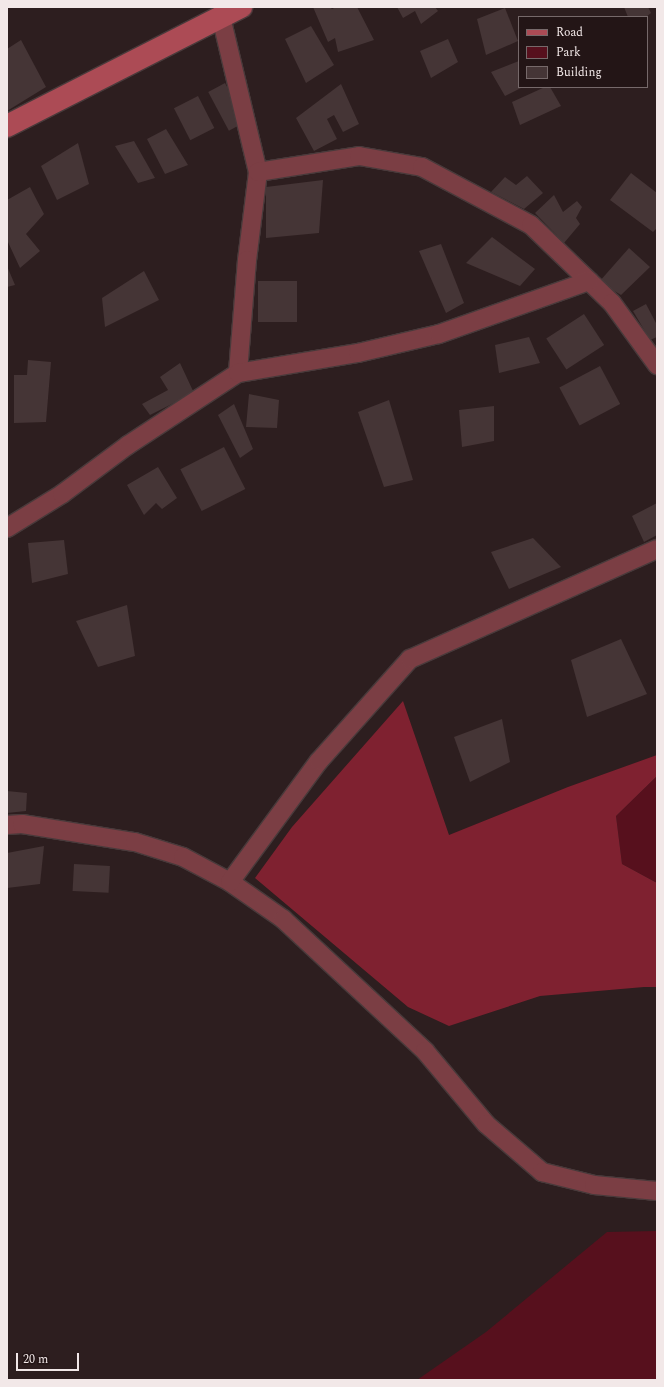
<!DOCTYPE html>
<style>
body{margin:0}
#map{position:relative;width:664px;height:1387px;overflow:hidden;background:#2d1e1f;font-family:Spectral,serif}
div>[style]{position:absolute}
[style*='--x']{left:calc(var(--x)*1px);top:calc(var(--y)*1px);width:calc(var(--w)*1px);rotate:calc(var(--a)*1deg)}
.green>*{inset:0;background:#57101d}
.forest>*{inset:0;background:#7f2130}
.building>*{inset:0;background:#453536;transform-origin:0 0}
.roads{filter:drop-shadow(1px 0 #493a3b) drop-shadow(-1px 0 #493a3b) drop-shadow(0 1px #493a3b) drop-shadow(0 -1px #493a3b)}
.minor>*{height:18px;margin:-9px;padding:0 9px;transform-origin:9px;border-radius:9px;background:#7b3e44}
.secondary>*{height:22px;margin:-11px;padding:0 11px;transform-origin:11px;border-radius:11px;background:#ac4b55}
span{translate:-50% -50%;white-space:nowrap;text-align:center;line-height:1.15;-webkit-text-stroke:3px #231516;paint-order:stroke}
.frame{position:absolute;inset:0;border:8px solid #f2e8e8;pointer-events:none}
.legend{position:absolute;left:518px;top:16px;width:130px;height:72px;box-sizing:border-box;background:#231516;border:1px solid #76696a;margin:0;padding:5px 7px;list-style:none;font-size:12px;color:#f2e8e8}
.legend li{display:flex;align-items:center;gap:8px;height:20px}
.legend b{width:20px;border:1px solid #76696a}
.scale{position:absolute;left:16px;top:1353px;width:63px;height:18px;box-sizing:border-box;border:2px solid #f2e8e8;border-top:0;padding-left:5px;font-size:12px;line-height:14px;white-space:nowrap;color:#f2e8e8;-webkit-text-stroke:3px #231516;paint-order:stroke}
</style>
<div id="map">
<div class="green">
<i style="clip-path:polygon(657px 776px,657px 883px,622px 864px,616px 816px)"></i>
<i style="clip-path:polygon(657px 1231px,657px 1380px,417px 1380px,486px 1332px,607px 1232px)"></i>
</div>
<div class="forest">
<i style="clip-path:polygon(403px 701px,449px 835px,568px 787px,657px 755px,657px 776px,616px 816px,622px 864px,657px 883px,657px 987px,644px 987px,540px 996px,449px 1026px,408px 1007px,255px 878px,292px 827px)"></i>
</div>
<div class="building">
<i style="clip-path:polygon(313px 7px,330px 7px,332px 9px,336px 7px,357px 7px,374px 40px,338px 52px,335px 38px,328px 42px)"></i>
<i style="clip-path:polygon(397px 7px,435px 7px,438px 11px,421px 24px,415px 11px,403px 18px)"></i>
<i style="clip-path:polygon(624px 7px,648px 7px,651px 13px,646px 17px,628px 17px)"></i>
<i style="clip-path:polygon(505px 8px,518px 41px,486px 55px,477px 19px)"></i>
<i style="clip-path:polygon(311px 26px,334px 65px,306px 83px,285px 39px)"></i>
<i style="clip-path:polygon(448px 39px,458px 62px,431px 78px,420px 51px)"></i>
<i style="clip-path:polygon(21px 40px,46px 87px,7px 111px,7px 49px)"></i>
<i style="clip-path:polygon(519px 61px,519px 87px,523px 87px,505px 96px,491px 72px)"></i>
<i style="left:225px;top:83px;width:44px;height:19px;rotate:62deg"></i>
<i style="clip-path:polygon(341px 84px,359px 124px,343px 132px,334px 115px,327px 119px,337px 139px,314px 151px,296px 118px)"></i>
<i style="clip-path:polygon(545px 87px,550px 87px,561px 106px,520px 125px,512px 102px)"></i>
<i style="left:198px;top:96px;width:36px;height:27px;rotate:63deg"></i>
<i style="clip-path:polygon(166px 129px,188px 165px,165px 174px,147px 139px)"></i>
<i style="clip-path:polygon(134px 141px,155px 178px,138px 183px,115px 146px)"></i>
<i style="clip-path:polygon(78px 143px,89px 184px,57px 200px,41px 166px)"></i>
<i style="clip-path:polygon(631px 173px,657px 193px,657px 228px,653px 232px,610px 200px)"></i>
<i style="clip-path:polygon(527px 176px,543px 193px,524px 209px,491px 192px,505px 177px,516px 185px)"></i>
<i style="clip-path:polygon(323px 180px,319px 233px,266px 238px,266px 187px)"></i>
<i style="clip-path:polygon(30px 187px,44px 214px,26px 234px,40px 251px,20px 268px,7px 240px,7px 200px)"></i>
<i style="clip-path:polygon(554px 195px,563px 212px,577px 201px,582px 207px,576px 218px,580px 224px,564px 243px,535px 213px)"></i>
<i style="clip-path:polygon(492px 237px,535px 269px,520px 286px,466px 263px)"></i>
<i style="clip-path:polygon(441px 244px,464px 303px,446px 313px,419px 251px)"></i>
<i style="clip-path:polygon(629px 248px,650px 267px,621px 295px,599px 282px)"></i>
<i style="clip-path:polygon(7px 266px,15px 285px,7px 287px)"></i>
<i style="clip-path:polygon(144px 271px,159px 300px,105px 327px,102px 298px)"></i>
<i style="left:258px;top:281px;width:39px;height:41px"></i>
<i style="clip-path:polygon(646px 304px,657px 325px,657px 337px,650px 340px,633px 311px)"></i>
<i style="left:584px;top:314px;width:37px;height:45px;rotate:57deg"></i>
<i style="clip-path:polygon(529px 337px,540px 363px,499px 373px,495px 345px)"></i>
<i style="clip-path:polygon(28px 360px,51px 362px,46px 422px,14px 423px,14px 375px,27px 375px)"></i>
<i style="clip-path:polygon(180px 363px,194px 393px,150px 415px,142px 404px,168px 390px,160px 377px)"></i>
<i style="left:600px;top:366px;width:43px;height:46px;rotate:62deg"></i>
<i style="clip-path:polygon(249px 394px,279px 400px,277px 428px,246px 427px)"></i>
<i style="clip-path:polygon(389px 400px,413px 480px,384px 487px,358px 412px)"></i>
<i style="clip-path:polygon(234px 404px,253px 449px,240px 458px,218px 415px)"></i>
<i style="clip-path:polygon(494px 406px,494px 441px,462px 447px,459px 410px)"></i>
<i style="left:224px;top:447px;width:47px;height:49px;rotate:63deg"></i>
<i style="clip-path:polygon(158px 467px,177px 498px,162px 509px,156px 503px,144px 515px,127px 485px)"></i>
<i style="clip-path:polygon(657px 503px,657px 535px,644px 542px,632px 516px)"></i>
<i style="clip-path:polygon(533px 538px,561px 567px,509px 589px,491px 552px)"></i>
<i style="clip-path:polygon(64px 540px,68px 574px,32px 583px,28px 543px)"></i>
<i style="clip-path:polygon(127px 605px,135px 656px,98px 667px,76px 621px)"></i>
<i style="clip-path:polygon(621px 639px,647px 694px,587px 717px,571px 660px)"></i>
<i style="clip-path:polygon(502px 719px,510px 762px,470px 782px,454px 737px)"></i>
<i style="clip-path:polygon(7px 791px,27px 793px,26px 811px,7px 813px)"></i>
<i style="clip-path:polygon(44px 846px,40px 884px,7px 888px,7px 853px)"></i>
<i style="left:74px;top:864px;width:36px;height:27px;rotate:3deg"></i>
</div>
<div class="roads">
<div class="minor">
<i style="--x:221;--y:17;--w:159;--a:76.6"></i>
<i style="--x:258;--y:172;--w:89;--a:97.1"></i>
<i style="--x:247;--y:260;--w:113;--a:94.6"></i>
<i style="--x:258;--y:172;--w:102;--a:-9"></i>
<i style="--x:359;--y:156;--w:64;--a:9.9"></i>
<i style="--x:422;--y:167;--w:123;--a:28"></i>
<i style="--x:531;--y:225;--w:112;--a:43.9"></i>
<i style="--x:612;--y:303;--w:77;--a:54"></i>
<i style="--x:7;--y:528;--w:65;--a:-31.7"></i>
<i style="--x:62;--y:494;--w:82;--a:-36.6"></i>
<i style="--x:128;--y:445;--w:131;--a:-33.2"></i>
<i style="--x:238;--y:373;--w:122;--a:-9.5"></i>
<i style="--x:358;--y:353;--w:83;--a:-13.2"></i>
<i style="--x:439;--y:334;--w:159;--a:-19.5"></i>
<i style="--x:7;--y:825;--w:15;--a:-4"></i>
<i style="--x:22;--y:824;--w:114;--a:9.1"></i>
<i style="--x:135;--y:842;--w:50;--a:17.4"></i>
<i style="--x:183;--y:857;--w:53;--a:28"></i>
<i style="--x:230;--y:882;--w:65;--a:34.9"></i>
<i style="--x:283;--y:919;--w:194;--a:42.9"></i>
<i style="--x:425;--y:1051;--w:95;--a:50.1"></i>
<i style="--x:486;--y:1124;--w:74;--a:40.6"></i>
<i style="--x:542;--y:1172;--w:54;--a:14"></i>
<i style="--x:594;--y:1185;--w:63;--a:5.4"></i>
<i style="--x:230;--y:882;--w:150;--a:-53.7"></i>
<i style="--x:319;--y:761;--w:137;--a:-48.3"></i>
<i style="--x:410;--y:659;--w:270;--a:-24"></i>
</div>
<div class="secondary">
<i style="--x:7;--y:126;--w:263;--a:-27"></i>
</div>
</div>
<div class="frame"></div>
<ul class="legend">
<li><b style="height:5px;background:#ac4b55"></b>Road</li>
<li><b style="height:11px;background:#57101d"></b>Park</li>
<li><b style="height:11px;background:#453536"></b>Building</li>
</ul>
<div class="scale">20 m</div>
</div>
